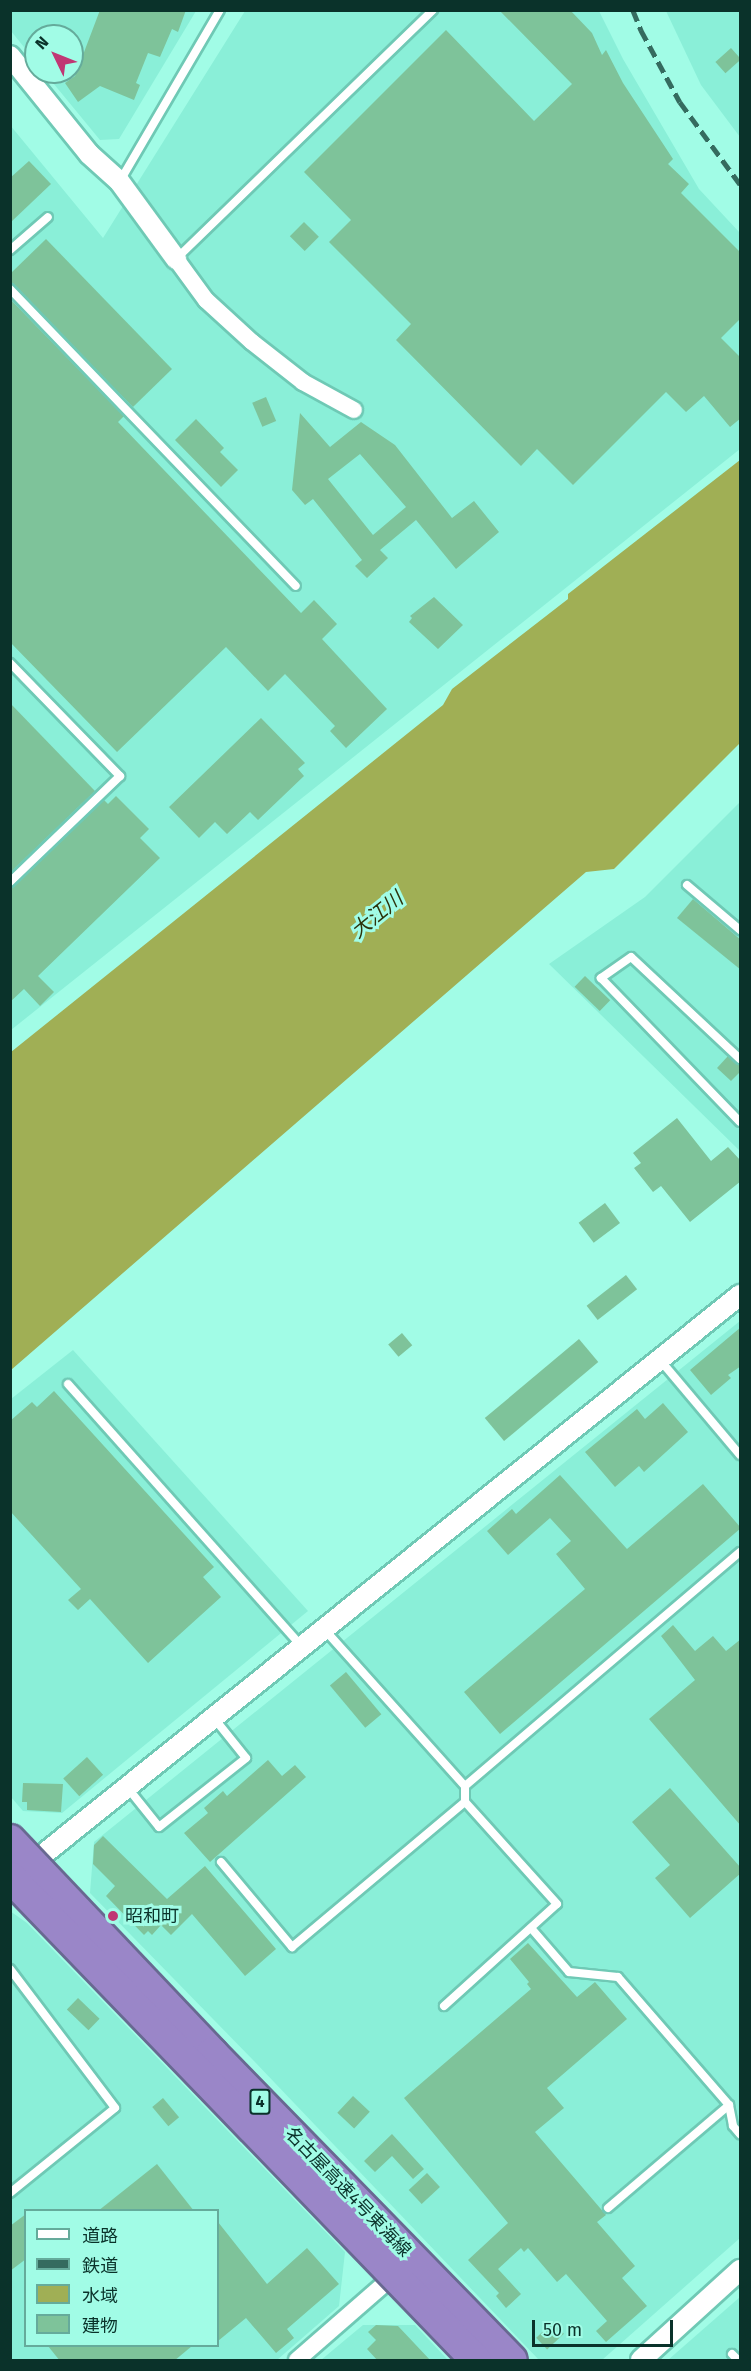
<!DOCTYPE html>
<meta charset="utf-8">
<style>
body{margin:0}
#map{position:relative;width:751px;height:2371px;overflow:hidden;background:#a1fce6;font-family:"Fira Sans","Noto Sans JP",sans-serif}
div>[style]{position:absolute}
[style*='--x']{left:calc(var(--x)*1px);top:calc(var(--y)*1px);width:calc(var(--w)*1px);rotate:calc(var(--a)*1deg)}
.built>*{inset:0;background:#8aefd8}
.water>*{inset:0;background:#a0af55}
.building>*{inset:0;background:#7ec39a;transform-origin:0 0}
.roads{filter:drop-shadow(2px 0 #6fc9b5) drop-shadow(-2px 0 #6fc9b5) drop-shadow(0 2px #6fc9b5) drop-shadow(0 -2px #6fc9b5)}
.service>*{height:8px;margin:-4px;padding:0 4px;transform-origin:4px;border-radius:4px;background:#fff}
.minor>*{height:16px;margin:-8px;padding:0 8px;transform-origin:8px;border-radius:8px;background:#fff}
.tertiary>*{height:20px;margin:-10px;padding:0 10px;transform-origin:10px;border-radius:10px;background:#fff}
.rail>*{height:4.5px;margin-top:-2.25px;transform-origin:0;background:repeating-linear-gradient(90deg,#356b5f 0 12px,transparent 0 18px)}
.bridges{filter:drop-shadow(2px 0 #686991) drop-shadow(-2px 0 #686991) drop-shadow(0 2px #686991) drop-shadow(0 -2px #686991)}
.motorway-bridge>*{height:30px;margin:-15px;padding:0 15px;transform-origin:15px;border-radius:15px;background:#9a86c8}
.dots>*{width:16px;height:16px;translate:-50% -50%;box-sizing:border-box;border:3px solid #a1fce6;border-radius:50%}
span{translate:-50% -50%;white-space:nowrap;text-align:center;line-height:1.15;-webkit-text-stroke:6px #a1fce6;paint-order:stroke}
.shield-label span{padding:2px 4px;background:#a1fce6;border:2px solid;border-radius:4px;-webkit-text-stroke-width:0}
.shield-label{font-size:16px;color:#0a322a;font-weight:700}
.poi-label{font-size:18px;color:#0a322a}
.left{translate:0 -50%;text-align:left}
.street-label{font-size:18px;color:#0a322a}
.water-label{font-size:20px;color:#2d330c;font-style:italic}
.frame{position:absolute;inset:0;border:12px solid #0a322a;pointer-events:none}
.legend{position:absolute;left:24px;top:2209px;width:195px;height:138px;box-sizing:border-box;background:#a1fce6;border:2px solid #65ab9b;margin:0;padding:8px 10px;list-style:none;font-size:18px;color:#0a322a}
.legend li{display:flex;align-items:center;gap:12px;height:30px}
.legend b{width:30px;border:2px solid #65ab9b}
.north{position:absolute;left:24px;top:24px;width:60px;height:60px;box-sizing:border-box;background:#a1fce6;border:2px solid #65ab9b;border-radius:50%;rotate:313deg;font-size:16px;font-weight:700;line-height:24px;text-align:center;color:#0a322a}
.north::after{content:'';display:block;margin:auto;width:21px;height:27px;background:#c03774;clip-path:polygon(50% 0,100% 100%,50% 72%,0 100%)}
.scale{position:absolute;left:532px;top:2320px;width:141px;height:27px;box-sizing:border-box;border:3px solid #0a322a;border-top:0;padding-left:8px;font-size:18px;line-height:21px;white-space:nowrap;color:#0a322a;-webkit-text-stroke:4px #a1fce6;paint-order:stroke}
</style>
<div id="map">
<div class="built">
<i style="clip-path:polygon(10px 11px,196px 11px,119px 139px,100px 140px,44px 72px,72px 72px,72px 36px,36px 36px,36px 62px,11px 31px)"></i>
<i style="clip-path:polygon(245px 11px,599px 11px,623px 59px,699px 189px,740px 233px,740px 449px,11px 1030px,10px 125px,103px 238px)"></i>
<i style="clip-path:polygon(666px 11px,740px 11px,740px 137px,701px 85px)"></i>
<i style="clip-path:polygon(740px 802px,740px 1151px,549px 964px,645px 897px)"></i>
<i style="clip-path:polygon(740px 1321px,740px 2238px,602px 2360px,539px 2360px,254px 2061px,90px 1893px,94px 1842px)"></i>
<i style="clip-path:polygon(73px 1350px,308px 1611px,62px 1813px,23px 1811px,11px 1797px,11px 1399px)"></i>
<i style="clip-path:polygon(evenodd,10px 1911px,27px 1923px,345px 2252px,339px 2306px,277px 2360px,11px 2360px,10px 1911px,26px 2210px,218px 2210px,218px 2346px,26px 2346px,26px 2210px)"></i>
<i style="clip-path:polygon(740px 2297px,740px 2360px,668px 2360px)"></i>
<i style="clip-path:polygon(363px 2325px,415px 2325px,448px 2360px,321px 2360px)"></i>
</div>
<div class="water">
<i style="clip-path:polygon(740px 460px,740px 743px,614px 869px,586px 872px,11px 1370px,11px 1052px,443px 705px,452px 689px,568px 599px,568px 594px)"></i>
</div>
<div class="building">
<i style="clip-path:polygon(100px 10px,186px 10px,178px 32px,172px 29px,160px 57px,148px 53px,136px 83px,140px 85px,134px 100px,100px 86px,78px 102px,65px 83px,75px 76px)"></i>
<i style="clip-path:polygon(499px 10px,570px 10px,592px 33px,602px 55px,606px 50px,623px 83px,673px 159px,668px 164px,689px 184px,681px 193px,741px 253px,741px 318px,721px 338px,741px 358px,741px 418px,730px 427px,704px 396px,686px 412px,666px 392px,573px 485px,537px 449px,521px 466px,396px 340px,411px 324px,329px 242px,351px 220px,304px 172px,446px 30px,534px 121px,572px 84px)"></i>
<i style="left:731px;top:48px;width:15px;height:21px;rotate:48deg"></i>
<i style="clip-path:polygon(29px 161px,51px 184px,10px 223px,10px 178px)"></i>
<i style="left:304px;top:222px;width:21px;height:20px;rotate:45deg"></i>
<i style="clip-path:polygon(46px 239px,172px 369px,133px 407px,10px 283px,10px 274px)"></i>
<i style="clip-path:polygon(10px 299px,124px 416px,118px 422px,301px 613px,314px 600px,337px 624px,322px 639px,387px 709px,346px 748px,330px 731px,335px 726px,285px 674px,268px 691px,226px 647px,117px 752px,10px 642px)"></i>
<i style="left:266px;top:397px;width:26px;height:15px;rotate:67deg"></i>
<i style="clip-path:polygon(evenodd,300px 413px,330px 447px,361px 422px,395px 445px,452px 518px,474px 501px,499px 532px,456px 569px,416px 520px,380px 550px,388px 558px,367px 578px,355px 566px,362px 560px,313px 499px,305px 505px,292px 490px,300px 413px,360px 454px,406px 507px,373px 535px,328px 479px,360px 454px)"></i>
<i style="clip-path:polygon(196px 419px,224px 448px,220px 452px,238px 470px,221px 487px,175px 440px)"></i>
<i style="clip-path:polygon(434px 597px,463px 625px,438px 649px,409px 622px,412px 618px,410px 616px)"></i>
<i style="clip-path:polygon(10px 703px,95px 791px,10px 873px)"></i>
<i style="clip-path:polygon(261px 718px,305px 763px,298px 769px,304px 776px,258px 820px,250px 812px,227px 834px,215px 822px,199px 838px,169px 807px)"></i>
<i style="clip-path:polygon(116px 796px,149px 829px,140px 838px,160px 858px,38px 976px,54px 992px,40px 1006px,24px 989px,10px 1002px,10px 888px,104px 800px,108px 804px)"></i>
<i style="clip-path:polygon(693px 899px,741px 940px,741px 970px,677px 918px)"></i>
<i style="left:585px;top:976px;width:35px;height:15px;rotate:44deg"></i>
<i style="clip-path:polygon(728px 1056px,741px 1065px,741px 1071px,731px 1081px,717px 1068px)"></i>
<i style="clip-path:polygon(677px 1118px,711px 1161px,728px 1147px,741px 1161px,741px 1181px,690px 1222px,661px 1186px,653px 1192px,634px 1168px,641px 1163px,633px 1153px)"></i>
<i style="left:605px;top:1203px;width:25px;height:33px;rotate:53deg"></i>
<i style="left:626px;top:1275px;width:18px;height:50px;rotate:52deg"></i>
<i style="clip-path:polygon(741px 1327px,741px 1366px,728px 1375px,731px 1378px,711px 1395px,690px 1370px)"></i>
<i style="left:402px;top:1333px;width:16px;height:18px;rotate:50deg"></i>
<i style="left:579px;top:1339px;width:30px;height:123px;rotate:50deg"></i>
<i style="clip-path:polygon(54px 1391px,214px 1567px,203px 1577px,221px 1597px,148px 1663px,90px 1599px,78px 1610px,68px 1600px,81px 1589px,10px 1511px,10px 1421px,32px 1402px,37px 1407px)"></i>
<i style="clip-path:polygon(663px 1403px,688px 1432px,644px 1472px,639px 1466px,615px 1487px,585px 1452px,637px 1409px,645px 1419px)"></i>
<i style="clip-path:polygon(560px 1475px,627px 1549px,703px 1484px,741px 1528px,500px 1734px,464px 1692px,585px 1589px,556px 1554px,571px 1541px,550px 1518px,508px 1555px,487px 1531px,512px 1509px,516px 1514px)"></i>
<i style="clip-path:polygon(673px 1625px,695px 1651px,713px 1636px,726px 1651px,741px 1639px,741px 1826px,649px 1719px,695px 1680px,661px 1636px)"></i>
<i style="left:346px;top:1672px;width:55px;height:21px;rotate:50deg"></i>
<i style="left:87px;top:1757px;width:24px;height:32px;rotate:48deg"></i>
<i style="clip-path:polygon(268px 1760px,282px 1776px,295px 1765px,306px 1777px,210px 1862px,184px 1833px,208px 1813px,204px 1808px,223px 1791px,227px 1796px)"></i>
<i style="clip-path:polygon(23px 1783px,63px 1784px,61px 1812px,27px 1810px,27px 1802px,22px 1802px)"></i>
<i style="clip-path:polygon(670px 1788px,741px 1868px,741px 1873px,690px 1918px,655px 1878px,670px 1865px,632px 1822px)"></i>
<i style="clip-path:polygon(103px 1836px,167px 1899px,205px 1866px,276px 1949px,245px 1976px,192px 1914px,171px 1935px,161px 1925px,152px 1935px,148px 1931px,144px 1935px,106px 1896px,115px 1886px,93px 1864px,94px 1845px)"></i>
<i style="clip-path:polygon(528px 1943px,577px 1997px,595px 1982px,627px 2019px,547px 2088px,564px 2108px,535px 2132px,606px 2215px,597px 2222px,635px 2266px,622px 2278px,647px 2306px,606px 2342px,596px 2331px,607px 2321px,566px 2274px,557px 2282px,528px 2248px,524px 2252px,521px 2248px,498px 2269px,521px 2294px,506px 2308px,496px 2296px,499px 2293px,468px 2260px,508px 2223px,404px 2098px,531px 1989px,527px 1984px,529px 1982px,510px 1959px)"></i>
<i style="left:78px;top:1998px;width:30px;height:16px;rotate:44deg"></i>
<i style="left:353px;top:2096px;width:23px;height:23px;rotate:43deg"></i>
<i style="left:163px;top:2098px;width:25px;height:14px;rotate:50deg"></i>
<i style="clip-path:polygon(392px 2134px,424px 2169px,413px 2179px,392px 2156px,375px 2172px,364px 2161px)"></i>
<i style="clip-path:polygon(157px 2164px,194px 2211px,98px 2211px)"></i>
<i style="left:427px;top:2173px;width:19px;height:25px;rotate:47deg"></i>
<i style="clip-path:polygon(26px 2214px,26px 2259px,10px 2271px,10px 2226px)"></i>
<i style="clip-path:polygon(218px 2222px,267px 2284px,307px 2248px,339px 2284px,287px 2329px,294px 2338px,276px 2353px,246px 2318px,218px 2341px)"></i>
<i style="left:553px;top:2322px;width:16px;height:23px;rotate:47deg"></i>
<i style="clip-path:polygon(376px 2325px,398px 2326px,431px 2361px,378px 2361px,367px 2349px,376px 2340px,368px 2332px)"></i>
<i style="clip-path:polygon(48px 2346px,192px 2346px,174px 2361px,60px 2361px)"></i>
</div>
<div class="roads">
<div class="service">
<i style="--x:120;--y:181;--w:198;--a:-59.7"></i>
<i style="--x:10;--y:250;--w:50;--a:-41"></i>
<i style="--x:176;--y:259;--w:358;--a:-44.1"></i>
<i style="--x:10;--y:289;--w:412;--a:46.1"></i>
<i style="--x:10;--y:663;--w:158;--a:45.8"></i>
<i style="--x:120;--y:776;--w:153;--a:136.1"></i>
<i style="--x:687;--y:885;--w:70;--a:40.3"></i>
<i style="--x:740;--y:1059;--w:149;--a:-136.9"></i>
<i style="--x:631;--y:957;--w:37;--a:145"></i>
<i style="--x:601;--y:978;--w:200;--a:46"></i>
<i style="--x:660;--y:1360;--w:124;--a:49.9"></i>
<i style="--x:68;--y:1384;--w:352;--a:48.3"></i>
<i style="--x:324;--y:1629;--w:211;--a:48.1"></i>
<i style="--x:465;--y:1786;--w:361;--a:-40.4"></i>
<i style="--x:127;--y:1787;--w:51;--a:51.3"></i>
<i style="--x:159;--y:1827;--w:111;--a:-38.4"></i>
<i style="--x:246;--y:1758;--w:51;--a:-128.7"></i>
<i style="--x:221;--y:1862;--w:111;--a:50.1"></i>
<i style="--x:292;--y:1947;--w:226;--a:-40"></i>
<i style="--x:531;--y:1928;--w:58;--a:49.2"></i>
<i style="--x:569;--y:1972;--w:49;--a:5.8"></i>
<i style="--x:618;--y:1977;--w:169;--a:49.1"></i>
<i style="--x:729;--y:2105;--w:21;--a:79"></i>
<i style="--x:733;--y:2126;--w:11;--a:49"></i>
<i style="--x:10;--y:1969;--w:174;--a:52.9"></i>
<i style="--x:115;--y:2108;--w:135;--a:141"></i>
<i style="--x:444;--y:2006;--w:152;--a:-42.1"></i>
<i style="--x:557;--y:1904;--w:137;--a:-132"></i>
<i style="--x:465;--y:1802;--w:16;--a:-90"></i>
<i style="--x:608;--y:2208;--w:159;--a:-40.4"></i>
<i style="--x:732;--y:2354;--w:8;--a:45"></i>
</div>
<div class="minor">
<i style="--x:176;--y:259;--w:51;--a:53.8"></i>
<i style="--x:206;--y:300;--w:62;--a:42.4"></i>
<i style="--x:252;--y:342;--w:65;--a:38.1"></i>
<i style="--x:303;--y:382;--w:58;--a:28.8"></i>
<i style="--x:297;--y:2360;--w:137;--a:-41.1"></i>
</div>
<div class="tertiary">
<i style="--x:10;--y:56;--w:126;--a:51.1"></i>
<i style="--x:89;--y:154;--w:40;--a:42"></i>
<i style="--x:119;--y:181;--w:97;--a:53.8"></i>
<i style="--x:40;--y:1857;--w:898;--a:-38.76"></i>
<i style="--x:641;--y:2360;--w:134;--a:-42.3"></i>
</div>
</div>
<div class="rail">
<i style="--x:633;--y:10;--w:22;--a:68"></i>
<i style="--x:641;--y:30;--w:82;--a:61.6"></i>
<i style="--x:680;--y:102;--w:102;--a:53.8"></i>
</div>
<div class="bridges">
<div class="motorway-bridge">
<i style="--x:10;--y:1840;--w:294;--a:46.5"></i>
<i style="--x:212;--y:2053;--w:429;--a:45.7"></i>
<i style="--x:10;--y:1877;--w:671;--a:46.03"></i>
</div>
</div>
<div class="dots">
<i style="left:113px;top:1916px;background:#c03774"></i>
</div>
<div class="shield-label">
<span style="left:260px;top:2102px">4</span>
</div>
<div class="poi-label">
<span class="left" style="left:125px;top:1916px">昭和町</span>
</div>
<div class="street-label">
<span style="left:348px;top:2192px;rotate:46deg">名古屋高速4号東海線</span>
</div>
<div class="water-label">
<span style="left:377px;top:915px;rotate:-39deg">大江川</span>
</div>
<div class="frame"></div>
<ul class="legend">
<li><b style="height:8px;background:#fff"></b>道路</li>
<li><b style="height:8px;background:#356b5f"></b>鉄道</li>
<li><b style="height:16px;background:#a0af55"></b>水域</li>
<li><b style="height:16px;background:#7ec39a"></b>建物</li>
</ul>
<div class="north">N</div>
<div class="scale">50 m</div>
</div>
